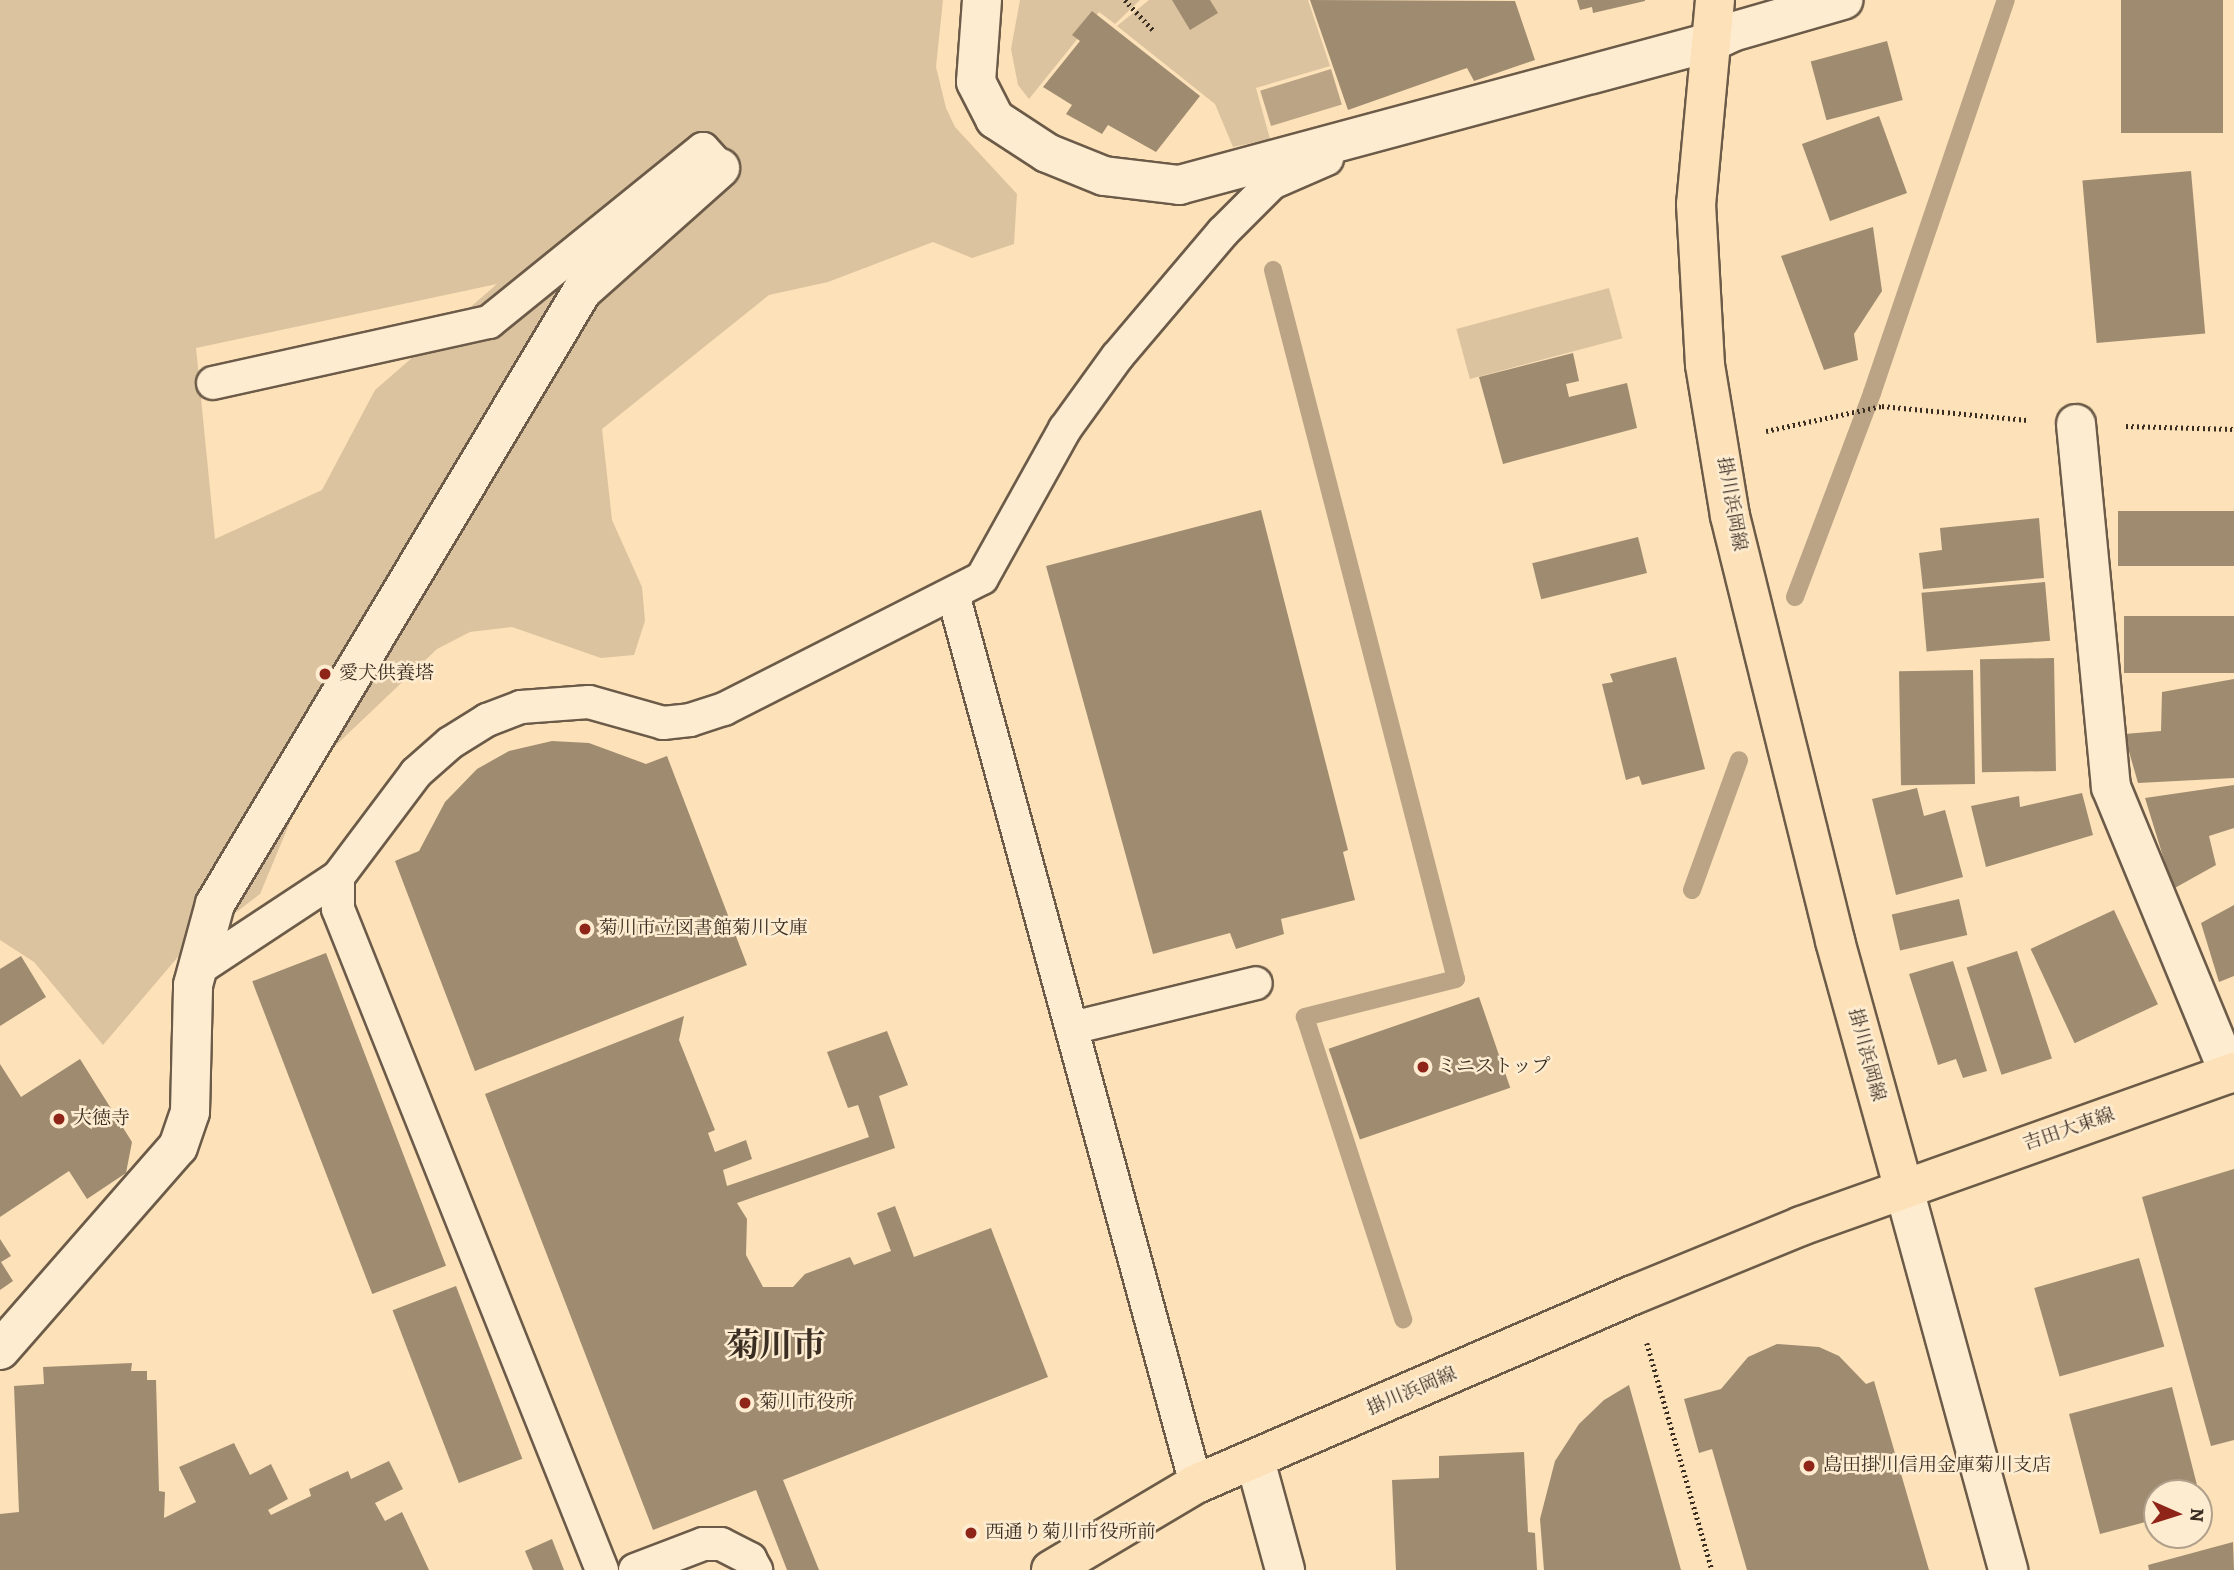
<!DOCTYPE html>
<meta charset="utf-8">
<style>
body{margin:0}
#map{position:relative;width:2234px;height:1570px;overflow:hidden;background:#fde1b8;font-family:Alegreya,"Noto Serif JP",serif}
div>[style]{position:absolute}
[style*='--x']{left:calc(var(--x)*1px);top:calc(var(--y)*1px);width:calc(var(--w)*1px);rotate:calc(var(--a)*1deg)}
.green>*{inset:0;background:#dcc39f;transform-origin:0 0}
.water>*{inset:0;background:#bba485;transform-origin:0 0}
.stream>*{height:18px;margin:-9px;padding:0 9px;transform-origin:9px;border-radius:9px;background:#bba485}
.building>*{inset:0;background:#9f8b70;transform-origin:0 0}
.path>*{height:4.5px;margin-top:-2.25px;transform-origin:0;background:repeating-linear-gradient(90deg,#3a2e23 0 2px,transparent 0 5.5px)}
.roads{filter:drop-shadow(2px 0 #6b5b48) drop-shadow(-2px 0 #6b5b48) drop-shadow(0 2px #6b5b48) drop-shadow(0 -2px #6b5b48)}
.lane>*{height:32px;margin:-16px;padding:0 16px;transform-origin:16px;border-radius:16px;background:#feecd1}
.street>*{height:38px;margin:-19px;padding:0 19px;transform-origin:19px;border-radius:19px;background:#feecd1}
.secondary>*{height:38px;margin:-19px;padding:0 19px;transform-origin:19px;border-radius:19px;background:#feecd1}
.primary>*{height:38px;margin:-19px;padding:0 19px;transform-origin:19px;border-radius:19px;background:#fde1b8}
.dots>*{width:19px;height:19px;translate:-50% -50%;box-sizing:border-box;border:4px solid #feecd1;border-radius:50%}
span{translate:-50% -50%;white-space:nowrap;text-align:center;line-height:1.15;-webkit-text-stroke:5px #feecd1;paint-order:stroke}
.street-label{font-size:19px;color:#3a2e23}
.poi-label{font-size:19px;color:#3a2e23}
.left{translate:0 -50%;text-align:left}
.town-label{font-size:33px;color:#3a2e23;font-weight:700}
.north{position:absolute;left:2143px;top:1479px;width:70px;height:70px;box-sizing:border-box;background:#feecd1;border:2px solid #b0a08b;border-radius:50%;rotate:93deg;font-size:19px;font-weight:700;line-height:28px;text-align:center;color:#3a2e23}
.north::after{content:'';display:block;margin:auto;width:24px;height:32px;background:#8f2418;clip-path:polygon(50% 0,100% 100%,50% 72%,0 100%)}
</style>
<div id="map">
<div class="green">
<i style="clip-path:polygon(evenodd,0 0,943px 0,936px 67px,946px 108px,955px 127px,1017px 194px,1014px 244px,972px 258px,933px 242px,828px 282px,769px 295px,602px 429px,612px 520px,642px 587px,645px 621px,634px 655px,601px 658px,512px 627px,470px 632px,437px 649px,313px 767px,260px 894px,177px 958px,103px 1045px,34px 962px,0 940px,0 0,497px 284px,375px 390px,322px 490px,215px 539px,196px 348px,497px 284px)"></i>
<i style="clip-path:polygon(1020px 0,1140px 0,1115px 24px,1099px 12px,1029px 99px,1018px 85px,1011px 49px)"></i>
<i style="clip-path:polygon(1149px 0,1308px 0,1330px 66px,1256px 88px,1270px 139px,1233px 147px,1215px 104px,1117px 26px)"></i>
<i style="left:1609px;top:288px;width:52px;height:158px;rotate:75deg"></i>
</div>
<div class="water">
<i style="left:1331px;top:69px;width:37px;height:74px;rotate:73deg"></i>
</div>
<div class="stream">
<i style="--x:1273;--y:270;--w:732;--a:75.53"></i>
<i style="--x:1456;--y:979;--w:156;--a:165.9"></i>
<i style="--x:1305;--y:1017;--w:318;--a:72"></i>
<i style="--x:1795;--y:597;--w:218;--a:-69.3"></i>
<i style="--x:1872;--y:393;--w:415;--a:-71.2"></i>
<i style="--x:1692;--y:890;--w:138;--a:-70.1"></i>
</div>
<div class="building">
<i style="clip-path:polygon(1172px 0,1210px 0,1218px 13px,1190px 30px)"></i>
<i style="clip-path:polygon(1310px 0,1515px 1px,1535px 60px,1474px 81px,1467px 68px,1348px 110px)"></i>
<i style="clip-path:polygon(1577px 0,1645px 0,1645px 1px,1593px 13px,1592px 7px,1580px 10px)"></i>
<i style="left:2121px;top:0;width:102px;height:133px"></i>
<i style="clip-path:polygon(1092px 11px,1200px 96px,1156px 152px,1108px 125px,1102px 134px,1066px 114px,1072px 105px,1043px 87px,1080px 41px,1072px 35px)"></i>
<i style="left:1887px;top:41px;width:61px;height:79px;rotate:75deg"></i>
<i style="left:1879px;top:116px;width:82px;height:82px;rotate:70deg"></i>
<i style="left:2191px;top:171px;width:163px;height:109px;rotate:85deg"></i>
<i style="clip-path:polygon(1873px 227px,1882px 291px,1854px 334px,1858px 360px,1824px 370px,1781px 256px)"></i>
<i style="clip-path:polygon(1573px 353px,1579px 381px,1566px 384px,1569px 397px,1627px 383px,1637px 428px,1503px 464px,1479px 377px)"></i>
<i style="clip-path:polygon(1261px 510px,1348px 850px,1343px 852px,1355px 900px,1281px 919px,1284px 934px,1236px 949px,1230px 933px,1153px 954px,1046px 566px)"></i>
<i style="left:2234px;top:511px;width:55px;height:116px;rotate:90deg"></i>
<i style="clip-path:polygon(2039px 518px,2044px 578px,1923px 589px,1919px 553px,1942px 550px,1940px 528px)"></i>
<i style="left:1638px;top:537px;width:37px;height:109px;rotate:76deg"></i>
<i style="left:2045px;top:582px;width:59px;height:124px;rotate:85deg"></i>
<i style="left:2234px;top:616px;width:57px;height:110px;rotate:90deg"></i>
<i style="clip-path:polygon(1676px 657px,1705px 769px,1642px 785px,1639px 776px,1626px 780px,1602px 684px,1613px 682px,1610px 674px)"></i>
<i style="left:2054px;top:658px;width:113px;height:74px;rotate:89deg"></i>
<i style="left:1973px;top:670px;width:114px;height:74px;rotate:89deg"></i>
<i style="clip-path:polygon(2234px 679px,2234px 778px,2138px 783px,2124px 734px,2161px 731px,2162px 692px)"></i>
<i style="clip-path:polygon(552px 741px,589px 743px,646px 764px,667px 756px,747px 965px,475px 1071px,395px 861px,419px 851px,445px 802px,477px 769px,509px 751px)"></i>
<i style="clip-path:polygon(2234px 785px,2234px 828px,2209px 836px,2216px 865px,2173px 889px,2145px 798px)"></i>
<i style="clip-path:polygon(1917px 788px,1924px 816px,1945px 810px,1963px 877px,1896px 895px,1872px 799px)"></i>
<i style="clip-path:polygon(2082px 793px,2093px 835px,1986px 867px,1971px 806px,2019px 796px,2020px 807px)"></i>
<i style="left:1959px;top:899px;width:37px;height:69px;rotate:77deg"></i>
<i style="clip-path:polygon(2234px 905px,2234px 976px,2219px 982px,2201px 923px)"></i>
<i style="left:2114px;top:910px;width:104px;height:92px;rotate:65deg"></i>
<i style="left:2017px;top:951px;width:113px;height:53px;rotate:72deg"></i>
<i style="left:326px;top:953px;width:335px;height:79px;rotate:69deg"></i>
<i style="clip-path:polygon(21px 956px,46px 997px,0 1026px,0 969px)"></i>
<i style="clip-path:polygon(1953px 961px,1987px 1071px,1963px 1078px,1956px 1059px,1938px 1065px,1909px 974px)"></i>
<i style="left:1479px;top:997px;width:96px;height:159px;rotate:71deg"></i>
<i style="clip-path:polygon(684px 1016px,679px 1040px,715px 1130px,708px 1133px,715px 1152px,746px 1140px,752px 1159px,723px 1170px,727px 1186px,869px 1137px,858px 1105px,848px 1108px,827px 1052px,887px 1031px,908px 1085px,879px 1096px,895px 1148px,737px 1203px,747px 1219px,746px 1255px,763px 1287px,793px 1287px,805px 1274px,850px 1257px,854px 1265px,891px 1251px,877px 1213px,895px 1206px,914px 1257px,991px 1228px,1048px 1377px,783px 1480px,819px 1570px,787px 1570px,756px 1490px,653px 1530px,485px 1094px)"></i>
<i style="clip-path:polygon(80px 1059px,132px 1142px,126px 1173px,87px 1199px,69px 1171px,0 1217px,0 1064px,21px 1097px)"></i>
<i style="clip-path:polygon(2234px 1169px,2234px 1440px,2211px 1446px,2142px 1197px)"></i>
<i style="clip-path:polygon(0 1239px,11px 1256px,1px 1262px,13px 1281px,0 1290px)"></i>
<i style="left:2139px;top:1258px;width:92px;height:109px;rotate:74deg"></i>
<i style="left:456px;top:1286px;width:185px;height:68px;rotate:69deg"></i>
<i style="clip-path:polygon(1777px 1344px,1819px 1347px,1839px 1356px,1866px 1384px,1874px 1381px,1929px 1570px,1747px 1570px,1712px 1449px,1699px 1453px,1684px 1399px,1721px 1389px,1748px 1357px)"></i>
<i style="clip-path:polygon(132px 1363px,131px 1371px,147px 1371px,147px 1380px,156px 1380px,159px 1491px,165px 1492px,164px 1518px,196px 1502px,179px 1467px,234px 1443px,250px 1475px,271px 1464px,288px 1499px,268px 1510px,271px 1515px,311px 1496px,309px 1489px,348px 1471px,351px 1479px,389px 1461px,403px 1489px,375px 1503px,385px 1521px,402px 1512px,429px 1570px,0 1570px,0 1514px,19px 1512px,14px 1386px,44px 1384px,43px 1367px)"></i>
<i style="clip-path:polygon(1629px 1385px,1681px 1570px,1544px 1570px,1540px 1519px,1555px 1461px,1579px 1424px,1604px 1400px)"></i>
<i style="clip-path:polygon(2172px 1387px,2199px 1493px,2157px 1493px,2157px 1519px,2100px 1534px,2069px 1414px)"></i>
<i style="clip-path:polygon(1524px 1452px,1528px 1532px,1535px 1533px,1537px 1570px,1396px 1570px,1392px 1480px,1439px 1478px,1439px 1456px)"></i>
<i style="clip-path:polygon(552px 1539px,564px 1570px,533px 1570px,525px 1551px)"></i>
<i style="clip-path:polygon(2233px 1542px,2234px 1570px,2149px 1570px,2148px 1565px)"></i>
</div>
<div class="path">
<i style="--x:1125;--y:0;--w:41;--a:47"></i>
<i style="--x:2126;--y:426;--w:108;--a:1.6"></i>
<i style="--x:1766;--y:431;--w:119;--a:-12.2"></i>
<i style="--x:1882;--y:406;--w:146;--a:5.5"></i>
<i style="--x:1647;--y:1343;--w:236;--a:74"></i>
</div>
<div class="roads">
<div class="lane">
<i style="--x:213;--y:383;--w:283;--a:-12.5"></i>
<i style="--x:489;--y:322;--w:275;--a:-39"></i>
<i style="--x:703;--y:149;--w:25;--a:48"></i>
<i style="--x:953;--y:594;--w:923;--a:74.73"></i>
<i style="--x:197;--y:970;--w:169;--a:-33.4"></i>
<i style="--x:1072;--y:1028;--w:189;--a:-13.7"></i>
<i style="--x:602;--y:1570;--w:712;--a:-111.77"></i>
<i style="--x:338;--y:909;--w:32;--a:-90"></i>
<i style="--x:338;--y:877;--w:130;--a:-53.1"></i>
<i style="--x:416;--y:773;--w:45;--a:-41.4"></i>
<i style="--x:450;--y:743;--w:44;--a:-31.9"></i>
<i style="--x:487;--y:720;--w:36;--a:-21"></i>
<i style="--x:521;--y:707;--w:68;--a:-4.2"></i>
<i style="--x:589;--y:702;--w:77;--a:15.8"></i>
<i style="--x:663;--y:723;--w:27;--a:-6"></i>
<i style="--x:690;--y:720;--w:36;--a:-18"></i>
<i style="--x:724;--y:709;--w:289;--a:-26.9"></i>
<i style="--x:982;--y:578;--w:171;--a:-60.9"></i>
<i style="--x:1065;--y:429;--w:89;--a:-54.2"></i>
<i style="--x:1117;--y:357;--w:164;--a:-49.7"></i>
<i style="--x:1223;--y:232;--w:69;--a:-45"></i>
<i style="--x:1272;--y:183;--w:60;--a:-23.6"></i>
<i style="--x:635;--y:1570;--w:73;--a:-20.9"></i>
<i style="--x:703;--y:1544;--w:18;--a:0"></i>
<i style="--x:721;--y:1544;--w:33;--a:27"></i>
<i style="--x:750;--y:1559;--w:13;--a:61"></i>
</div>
<div class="street">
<i style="--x:982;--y:0;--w:82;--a:94.2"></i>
<i style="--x:976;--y:82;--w:42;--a:62.8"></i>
<i style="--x:995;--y:119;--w:62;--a:33.2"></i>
<i style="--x:1047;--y:153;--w:61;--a:22"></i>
<i style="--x:1104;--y:176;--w:76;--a:6.8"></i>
<i style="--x:1179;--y:185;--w:551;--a:-15.05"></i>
<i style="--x:1711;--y:42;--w:23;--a:-25"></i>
<i style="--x:1732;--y:32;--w:116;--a:-16.1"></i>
<i style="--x:2076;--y:424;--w:365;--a:84.5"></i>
<i style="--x:2111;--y:787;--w:310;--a:67.6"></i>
<i style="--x:0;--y:1350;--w:270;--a:-48.8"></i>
<i style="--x:178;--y:1147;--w:37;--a:-71"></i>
<i style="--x:190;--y:1112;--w:127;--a:-88.6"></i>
<i style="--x:193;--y:985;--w:84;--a:-74.8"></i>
<i style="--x:215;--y:904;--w:714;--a:-59.09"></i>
<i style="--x:582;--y:291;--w:185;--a:-41.7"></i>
<i style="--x:1255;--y:1460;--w:114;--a:74.7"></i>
</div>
<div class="secondary">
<i style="--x:1904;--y:1189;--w:395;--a:74.7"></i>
</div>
<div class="primary">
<i style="--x:1715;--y:0;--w:205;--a:95.3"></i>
<i style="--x:1696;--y:204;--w:161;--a:86.8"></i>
<i style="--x:1705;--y:365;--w:153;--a:80.6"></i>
<i style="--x:1730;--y:516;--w:438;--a:76.1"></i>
<i style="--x:1835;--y:941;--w:257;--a:74.5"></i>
<i style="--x:1051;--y:1570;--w:169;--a:-30.7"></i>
<i style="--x:1196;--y:1484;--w:476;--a:-23.4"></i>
<i style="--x:1633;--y:1295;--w:182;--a:-22.3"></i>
<i style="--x:1801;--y:1226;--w:460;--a:-19.6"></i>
</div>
</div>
<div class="dots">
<i style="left:325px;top:674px;background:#8f2418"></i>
<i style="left:585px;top:929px;background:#8f2418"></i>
<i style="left:1423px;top:1067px;background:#8f2418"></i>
<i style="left:59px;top:1119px;background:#8f2418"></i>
<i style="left:745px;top:1403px;background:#8f2418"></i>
<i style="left:1809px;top:1466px;background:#8f2418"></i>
<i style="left:971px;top:1533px;background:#8f2418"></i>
</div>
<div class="street-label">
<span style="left:1731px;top:504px;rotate:80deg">掛川浜岡線</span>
<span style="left:1866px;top:1055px;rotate:75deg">掛川浜岡線</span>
<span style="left:2069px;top:1130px;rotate:-19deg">吉田大東線</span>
<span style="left:1412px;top:1392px;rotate:-23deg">掛川浜岡線</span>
</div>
<div class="poi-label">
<span class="left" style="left:339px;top:674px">愛犬供養塔</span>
<span class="left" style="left:599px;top:929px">菊川市立図書館菊川文庫</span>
<span class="left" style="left:1437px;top:1067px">ミニストップ</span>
<span class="left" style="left:73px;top:1119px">大徳寺</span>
<span class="left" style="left:759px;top:1403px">菊川市役所</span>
<span class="left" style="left:1823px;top:1466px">島田掛川信用金庫菊川支店</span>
<span class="left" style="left:985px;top:1533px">西通り菊川市役所前</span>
</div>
<div class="town-label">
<span style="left:776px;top:1345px">菊川市</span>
</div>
<div class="north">N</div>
</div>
